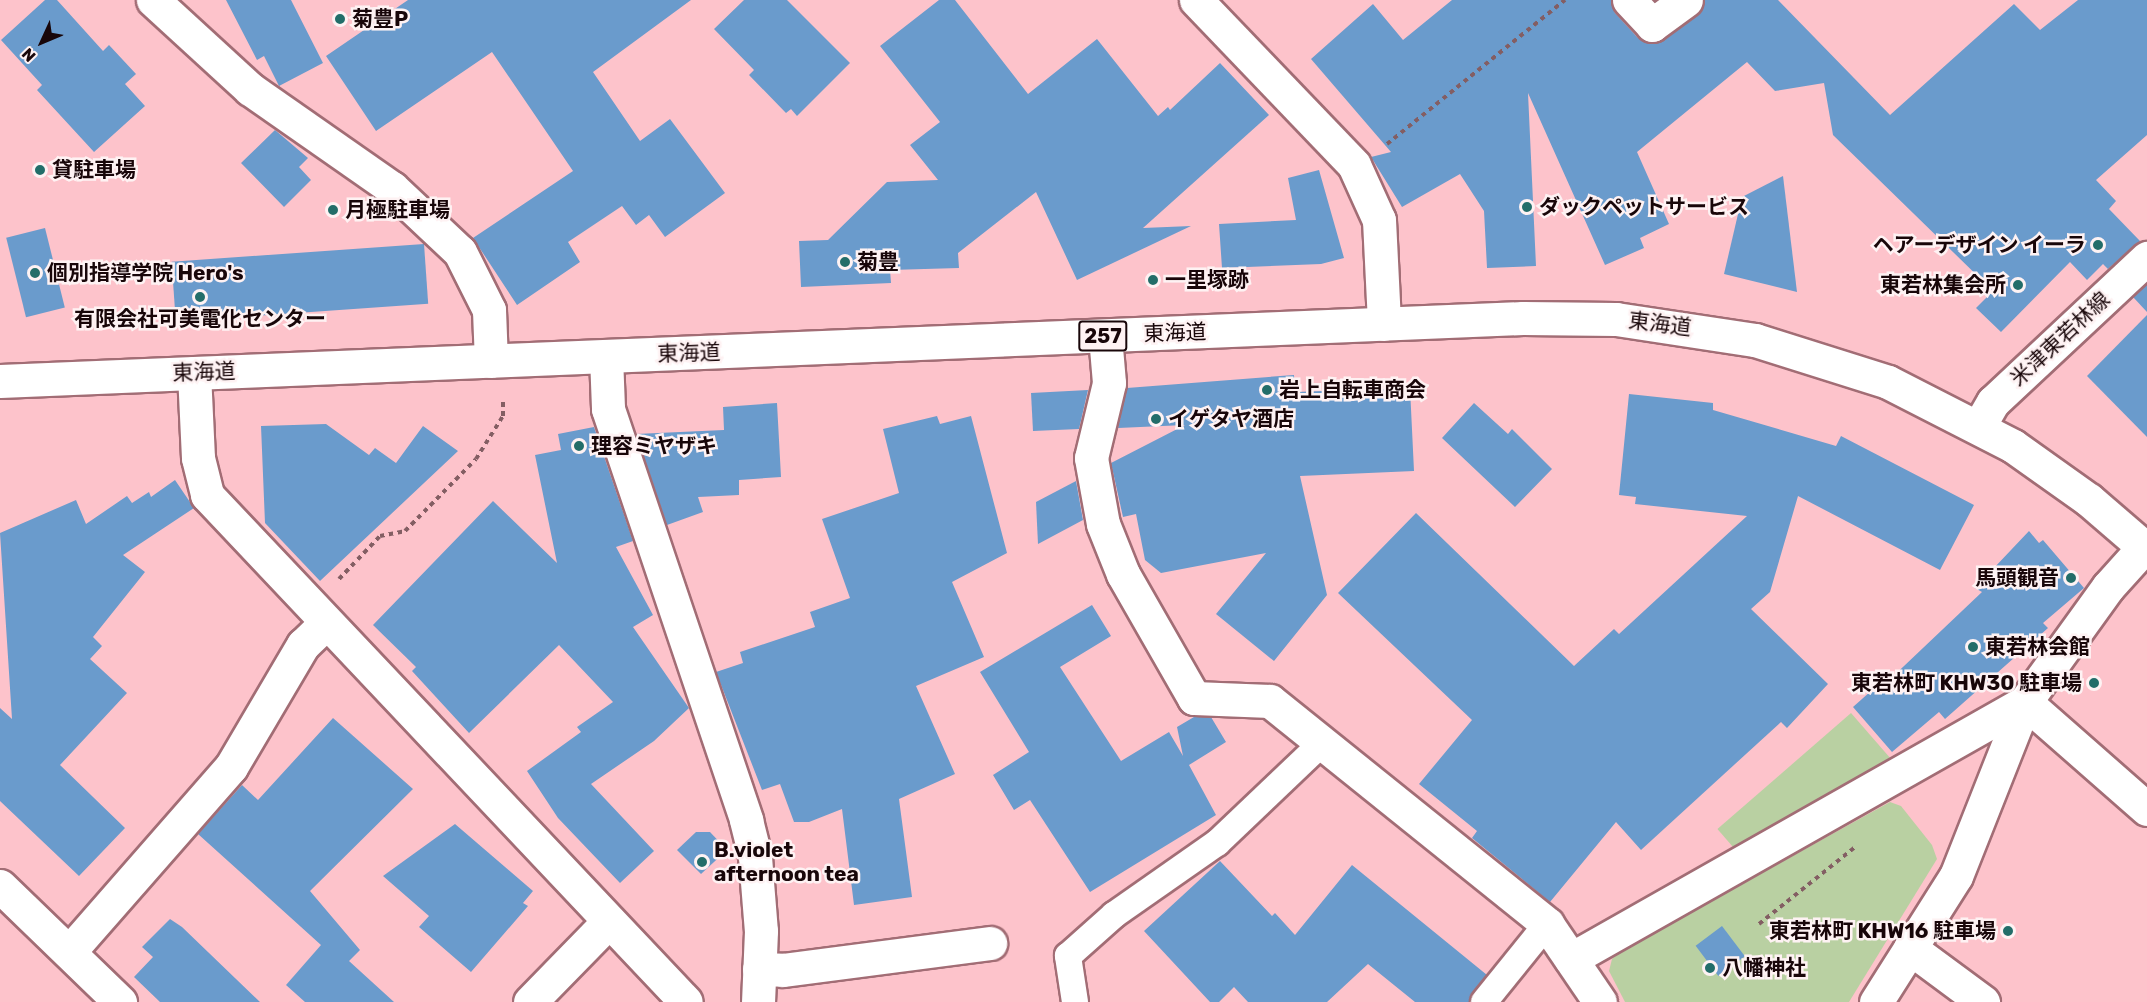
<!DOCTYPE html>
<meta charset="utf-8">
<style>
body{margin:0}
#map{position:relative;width:2147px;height:1002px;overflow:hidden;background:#fdc3cb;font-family:Rubik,"Noto Sans JP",sans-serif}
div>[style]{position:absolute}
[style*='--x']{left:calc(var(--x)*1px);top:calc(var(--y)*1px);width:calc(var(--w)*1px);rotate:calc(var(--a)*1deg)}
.green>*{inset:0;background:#b9d0a2;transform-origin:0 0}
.building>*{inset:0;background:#6a9bcc;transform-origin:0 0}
.path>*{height:4px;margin-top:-2px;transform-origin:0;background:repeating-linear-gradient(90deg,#835e63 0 4.5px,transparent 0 9px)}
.roads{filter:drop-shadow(2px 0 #a26d75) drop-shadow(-2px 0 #a26d75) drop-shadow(0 2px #a26d75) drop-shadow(0 -2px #a26d75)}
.lane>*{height:26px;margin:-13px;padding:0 13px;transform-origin:13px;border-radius:13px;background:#fff}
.street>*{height:33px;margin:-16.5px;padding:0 16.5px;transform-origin:16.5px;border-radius:16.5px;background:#fff}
.secondary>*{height:33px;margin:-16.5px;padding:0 16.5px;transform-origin:16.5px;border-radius:16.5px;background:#fff}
.highway>*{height:33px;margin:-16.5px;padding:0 16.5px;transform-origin:16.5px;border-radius:16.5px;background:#fff}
.dots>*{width:16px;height:16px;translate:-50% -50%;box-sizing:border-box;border:3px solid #fef2f3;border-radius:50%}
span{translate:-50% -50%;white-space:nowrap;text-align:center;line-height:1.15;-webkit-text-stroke:5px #fef2f3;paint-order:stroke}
.shield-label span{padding:2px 4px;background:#fef2f3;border:2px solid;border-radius:4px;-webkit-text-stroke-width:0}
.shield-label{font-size:20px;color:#180609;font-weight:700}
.poi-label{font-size:21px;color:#180609;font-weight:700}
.left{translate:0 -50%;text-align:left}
.right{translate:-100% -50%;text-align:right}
.street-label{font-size:21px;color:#180609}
.north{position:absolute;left:12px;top:12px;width:60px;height:60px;-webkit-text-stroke:4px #fef2f3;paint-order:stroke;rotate:226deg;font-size:16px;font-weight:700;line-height:24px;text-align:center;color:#180609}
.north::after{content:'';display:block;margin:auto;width:21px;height:27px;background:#180609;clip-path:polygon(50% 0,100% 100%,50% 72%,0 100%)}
</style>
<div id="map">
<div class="green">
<i style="left:1851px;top:713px;width:64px;height:177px;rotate:49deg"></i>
<i style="clip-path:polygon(1890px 802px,1901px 806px,1932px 845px,1937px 859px,1849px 1002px,1625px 1002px,1609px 971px,1612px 959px,1623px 950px)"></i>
</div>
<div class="building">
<i style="clip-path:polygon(45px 0,57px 0,103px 51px,109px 45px,136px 74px,125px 84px,145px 106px,94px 152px,37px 90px,42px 85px,1px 40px)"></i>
<i style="clip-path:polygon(226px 0,291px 0,323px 63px,279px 86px,264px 56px,257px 60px)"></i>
<i style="clip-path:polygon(408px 0,691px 0,593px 72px,640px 141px,670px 119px,725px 193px,665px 237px,649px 215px,636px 225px,622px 206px,568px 242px,580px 262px,517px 305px,473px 238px,573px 171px,492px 52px,376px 131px,326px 56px)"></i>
<i style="clip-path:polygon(744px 0,787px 0,850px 63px,797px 116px,791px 109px,786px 113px,749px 75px,754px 70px,714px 29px)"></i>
<i style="clip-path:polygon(939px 0,955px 0,1028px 94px,1097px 39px,1158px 116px,1168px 107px,1170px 110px,1220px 63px,1269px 115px,1143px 228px,1191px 226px,1077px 280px,1036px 192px,958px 253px,959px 268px,890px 270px,891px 283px,801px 287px,799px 241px,828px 240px,887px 182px,938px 180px,910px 145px,940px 122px,880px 46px)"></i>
<i style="clip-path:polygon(1452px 0,1611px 0,1615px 13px,1638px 38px,1654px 44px,1697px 15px,1704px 0,1778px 0,1890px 115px,2014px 4px,2040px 30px,2078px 0,2147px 0,2147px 135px,2096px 180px,2116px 201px,2109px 209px,2140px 241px,2108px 269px,2103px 264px,2087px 280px,2070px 262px,2001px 332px,1976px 308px,1993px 291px,1833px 135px,1824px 83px,1775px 91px,1747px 62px,1637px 152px,1669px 224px,1640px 238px,1644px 248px,1605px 265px,1528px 93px,1536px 266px,1487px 268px,1484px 211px,1460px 174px,1402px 207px,1371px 157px,1391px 152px,1311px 59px,1373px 4px,1403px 40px)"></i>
<i style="clip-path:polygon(275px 130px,308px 158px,299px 167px,311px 180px,284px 207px,241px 163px)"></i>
<i style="clip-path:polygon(1319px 170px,1344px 258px,1321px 264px,1222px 268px,1219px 224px,1296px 220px,1288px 178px)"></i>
<i style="clip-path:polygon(1783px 176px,1797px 292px,1724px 274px,1742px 197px)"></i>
<i style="left:45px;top:228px;width:82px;height:40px;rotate:76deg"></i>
<i style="left:424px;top:244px;width:60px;height:253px;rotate:86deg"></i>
<i style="clip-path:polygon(2147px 284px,2147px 312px,2133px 297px)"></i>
<i style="clip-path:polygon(2147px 315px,2147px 437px,2087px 376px)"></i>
<i style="clip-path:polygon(1294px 375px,1295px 392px,1410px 388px,1414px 471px,1300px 476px,1327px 595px,1274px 661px,1216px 614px,1266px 553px,1161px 573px,1145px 560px,1136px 514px,1123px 517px,1111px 463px,1185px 425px,1118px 428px,1127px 388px)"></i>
<i style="clip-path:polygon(1088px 390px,1079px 429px,1033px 431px,1031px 393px)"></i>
<i style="clip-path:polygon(1629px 394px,1713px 403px,1713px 410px,1836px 446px,1841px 436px,1974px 505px,1940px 570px,1798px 496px,1770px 592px,1751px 609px,1828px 684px,1787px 728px,1781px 722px,1641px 850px,1616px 822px,1550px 902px,1472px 838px,1477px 831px,1419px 784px,1472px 720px,1338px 593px,1416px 513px,1574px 666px,1614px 629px,1619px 634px,1747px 516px,1635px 504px,1636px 497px,1619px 495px)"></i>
<i style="clip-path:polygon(777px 403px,781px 477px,739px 480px,739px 495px,698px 497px,703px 512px,667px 525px,636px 434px,724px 430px,723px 407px)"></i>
<i style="clip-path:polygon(1474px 403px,1508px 434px,1512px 429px,1552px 469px,1515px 507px,1442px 438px)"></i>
<i style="clip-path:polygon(937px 416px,940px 424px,971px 416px,1007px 553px,952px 582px,984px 657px,916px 686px,955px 774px,899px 799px,912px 897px,854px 905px,842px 809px,809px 822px,794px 822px,780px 784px,762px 790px,716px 672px,743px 663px,740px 652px,815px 627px,810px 612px,850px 598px,822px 519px,899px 493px,883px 429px)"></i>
<i style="clip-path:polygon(326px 424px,369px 455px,375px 448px,396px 463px,423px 426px,458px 451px,320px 581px,265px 523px,261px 426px)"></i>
<i style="clip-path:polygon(594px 427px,633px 541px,616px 547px,653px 615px,633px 627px,689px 708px,654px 741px,591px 784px,654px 851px,620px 883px,558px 818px,527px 771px,581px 732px,577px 727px,613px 702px,559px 645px,469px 733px,412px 671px,416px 667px,373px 625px,493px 501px,557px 563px,535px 455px,561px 450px,558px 434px)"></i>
<i style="clip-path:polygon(175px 480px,194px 508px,123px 555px,145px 572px,93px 637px,102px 646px,90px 659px,127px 693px,60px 765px,125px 828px,79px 876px,0 801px,0 708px,12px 719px,0 533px,76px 500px,86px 524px,127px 496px,132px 503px,149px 492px,151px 497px)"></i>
<i style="clip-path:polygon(1076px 481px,1083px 520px,1038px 544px,1036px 502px)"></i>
<i style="clip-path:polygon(2029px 531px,2039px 543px,2043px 540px,2084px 588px,2043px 623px,2048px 628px,1945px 719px,1939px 712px,1892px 752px,1853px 707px,1880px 683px,1884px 685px,1982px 592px,1975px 588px)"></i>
<i style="clip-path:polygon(1092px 605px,1111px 636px,1060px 667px,1121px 761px,1169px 732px,1183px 756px,1177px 727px,1194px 717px,1211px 717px,1226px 742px,1189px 765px,1216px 815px,1090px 892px,1030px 800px,1014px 810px,993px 775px,1029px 752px,980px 672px)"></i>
<i style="clip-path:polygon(333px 718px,413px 789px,310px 891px,360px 950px,349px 961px,394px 1002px,305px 1002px,286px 985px,321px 945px,198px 834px,242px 785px,258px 800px)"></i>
<i style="clip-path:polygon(455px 824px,533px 891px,523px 903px,528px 906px,471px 972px,419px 927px,429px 916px,383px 876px)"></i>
<i style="clip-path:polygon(696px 832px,710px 832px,727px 850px,701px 874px,677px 850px)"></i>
<i style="clip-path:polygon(1220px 861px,1272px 916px,1275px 913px,1295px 935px,1352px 865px,1487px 975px,1469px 1002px,1415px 1002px,1368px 964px,1327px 1002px,1248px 1002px,1234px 987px,1219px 1002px,1210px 1002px,1144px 931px)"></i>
<i style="clip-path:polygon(170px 919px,182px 927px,260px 1002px,160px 1002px,134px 977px,153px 957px,142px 947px)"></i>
<i style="left:1722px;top:926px;width:38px;height:33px;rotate:53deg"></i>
</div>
<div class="path">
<i style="--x:1387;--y:144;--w:229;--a:-39"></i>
<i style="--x:339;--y:579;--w:59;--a:-46.4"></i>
<i style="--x:380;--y:536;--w:25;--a:-11"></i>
<i style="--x:405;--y:531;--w:101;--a:-45.4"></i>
<i style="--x:476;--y:459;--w:51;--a:-57.9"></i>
<i style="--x:503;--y:416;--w:16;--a:-90"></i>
<i style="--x:1759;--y:924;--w:122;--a:-38.7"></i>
</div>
<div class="roads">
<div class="lane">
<i style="--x:1075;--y:1002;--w:47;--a:-98.7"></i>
<i style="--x:1068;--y:956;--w:62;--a:-41.7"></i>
<i style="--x:1114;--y:915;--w:126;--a:-35"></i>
<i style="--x:1217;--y:843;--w:142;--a:-43.6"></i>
<i style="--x:1484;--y:1002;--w:100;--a:-51.1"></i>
</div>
<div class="street">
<i style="--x:153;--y:0;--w:132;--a:42.5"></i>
<i style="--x:250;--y:89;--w:173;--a:34.9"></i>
<i style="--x:392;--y:188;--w:93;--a:43.3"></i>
<i style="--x:460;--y:252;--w:65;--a:63.4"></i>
<i style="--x:489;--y:310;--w:51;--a:87.8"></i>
<i style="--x:1196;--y:0;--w:228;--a:46.2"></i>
<i style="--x:1354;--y:165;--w:60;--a:65.6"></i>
<i style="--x:1379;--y:220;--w:104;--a:87.2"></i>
<i style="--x:1629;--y:0;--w:34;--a:47"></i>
<i style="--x:1652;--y:25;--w:42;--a:-36.3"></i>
<i style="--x:1105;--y:336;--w:47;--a:85.1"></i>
<i style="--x:1109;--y:383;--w:77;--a:103.5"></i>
<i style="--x:1091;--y:458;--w:67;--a:79.7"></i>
<i style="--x:1103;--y:524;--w:54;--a:68.2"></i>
<i style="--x:1123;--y:574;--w:143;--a:60.2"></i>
<i style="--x:1194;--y:698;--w:76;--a:2.3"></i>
<i style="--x:1270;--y:701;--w:356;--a:38.8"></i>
<i style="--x:1547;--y:924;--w:94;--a:55.8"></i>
<i style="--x:606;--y:356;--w:53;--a:87.8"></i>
<i style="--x:608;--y:409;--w:434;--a:71.4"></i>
<i style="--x:746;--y:820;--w:38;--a:76"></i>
<i style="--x:755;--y:857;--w:74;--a:85.4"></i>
<i style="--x:761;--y:931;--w:71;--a:92.4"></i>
<i style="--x:194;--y:373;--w:85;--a:87.3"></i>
<i style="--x:198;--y:458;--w:38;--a:76"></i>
<i style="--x:207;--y:495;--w:697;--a:46.63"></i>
<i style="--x:0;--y:886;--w:167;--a:44"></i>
<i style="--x:1910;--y:948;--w:91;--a:36.5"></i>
<i style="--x:69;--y:952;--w:246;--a:-48.8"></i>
<i style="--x:231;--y:767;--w:142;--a:-59.5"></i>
<i style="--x:303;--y:645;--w:32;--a:-44"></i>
<i style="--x:1571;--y:959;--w:522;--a:-29.51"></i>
<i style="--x:2025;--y:702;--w:162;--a:41.3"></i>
<i style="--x:759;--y:969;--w:24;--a:2"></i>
<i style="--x:783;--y:970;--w:209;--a:-7.4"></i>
<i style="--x:530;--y:1002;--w:113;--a:-45.7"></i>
<i style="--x:1876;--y:1002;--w:149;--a:-57.6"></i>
<i style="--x:1956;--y:876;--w:187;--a:-68.4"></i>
<i style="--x:2025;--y:702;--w:142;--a:-54.2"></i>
<i style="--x:2108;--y:587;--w:54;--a:-48"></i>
</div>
<div class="secondary">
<i style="--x:1979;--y:426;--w:28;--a:-60"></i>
<i style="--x:1993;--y:402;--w:211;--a:-43.1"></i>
</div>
<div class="highway">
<i style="--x:0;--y:381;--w:1524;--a:-2.37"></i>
<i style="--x:1523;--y:318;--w:93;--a:0.6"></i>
<i style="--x:1616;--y:319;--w:141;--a:8.6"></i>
<i style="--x:1755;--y:340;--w:139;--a:17.5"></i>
<i style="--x:1888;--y:382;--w:140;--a:27.1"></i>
<i style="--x:2013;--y:446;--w:93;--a:35.4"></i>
<i style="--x:2089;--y:500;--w:77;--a:40.8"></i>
</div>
</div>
<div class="dots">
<i style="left:340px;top:19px;background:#236d69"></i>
<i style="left:40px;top:170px;background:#236d69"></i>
<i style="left:1527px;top:207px;background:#236d69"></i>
<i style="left:333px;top:210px;background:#236d69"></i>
<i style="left:2098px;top:245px;background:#236d69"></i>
<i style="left:845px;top:262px;background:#236d69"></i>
<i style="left:35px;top:273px;background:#236d69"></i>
<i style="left:1153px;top:280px;background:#236d69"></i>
<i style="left:2018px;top:285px;background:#236d69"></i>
<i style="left:200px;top:297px;background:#236d69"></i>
<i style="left:1267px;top:390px;background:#236d69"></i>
<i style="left:1156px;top:419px;background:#236d69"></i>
<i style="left:579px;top:446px;background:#236d69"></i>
<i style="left:2071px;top:578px;background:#236d69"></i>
<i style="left:1973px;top:647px;background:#236d69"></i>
<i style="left:2094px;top:683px;background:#236d69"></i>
<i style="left:702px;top:862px;background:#236d69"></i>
<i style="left:2008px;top:931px;background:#236d69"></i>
<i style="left:1710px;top:968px;background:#236d69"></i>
</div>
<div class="shield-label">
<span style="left:1103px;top:336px">257</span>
</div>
<div class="poi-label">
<span class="left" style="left:352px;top:19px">菊豊P</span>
<span class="left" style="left:52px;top:170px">貸駐車場</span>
<span class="left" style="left:1539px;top:207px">ダックペットサービス</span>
<span class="left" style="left:345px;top:210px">月極駐車場</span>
<span class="right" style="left:2086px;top:245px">ヘアーデザイン イーラ</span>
<span class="left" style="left:857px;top:262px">菊豊</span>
<span class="left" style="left:47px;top:273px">個別指導学院 Hero's</span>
<span class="left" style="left:1165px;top:280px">一里塚跡</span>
<span class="right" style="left:2006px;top:285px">東若林集会所</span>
<span style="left:200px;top:319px">有限会社可美電化センター</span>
<span class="left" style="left:1279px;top:390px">岩上自転車商会</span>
<span class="left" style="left:1168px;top:419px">イゲタヤ酒店</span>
<span class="left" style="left:591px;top:446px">理容ミヤザキ</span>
<span class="right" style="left:2059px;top:578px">馬頭観音</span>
<span class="left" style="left:1985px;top:647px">東若林会館</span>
<span class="right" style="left:2082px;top:683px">東若林町 KHW30 駐車場</span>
<span class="left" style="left:714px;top:862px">B.violet<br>afternoon tea</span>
<span class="right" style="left:1996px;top:931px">東若林町 KHW16 駐車場</span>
<span class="left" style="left:1722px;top:968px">八幡神社</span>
</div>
<div class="street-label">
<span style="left:1660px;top:324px;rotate:7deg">東海道</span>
<span style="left:1175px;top:333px;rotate:-2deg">東海道</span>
<span style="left:2060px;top:339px;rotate:-43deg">米津東若林線</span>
<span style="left:689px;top:353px;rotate:-2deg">東海道</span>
<span style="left:204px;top:372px;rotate:-2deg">東海道</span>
</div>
<div class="north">N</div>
</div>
